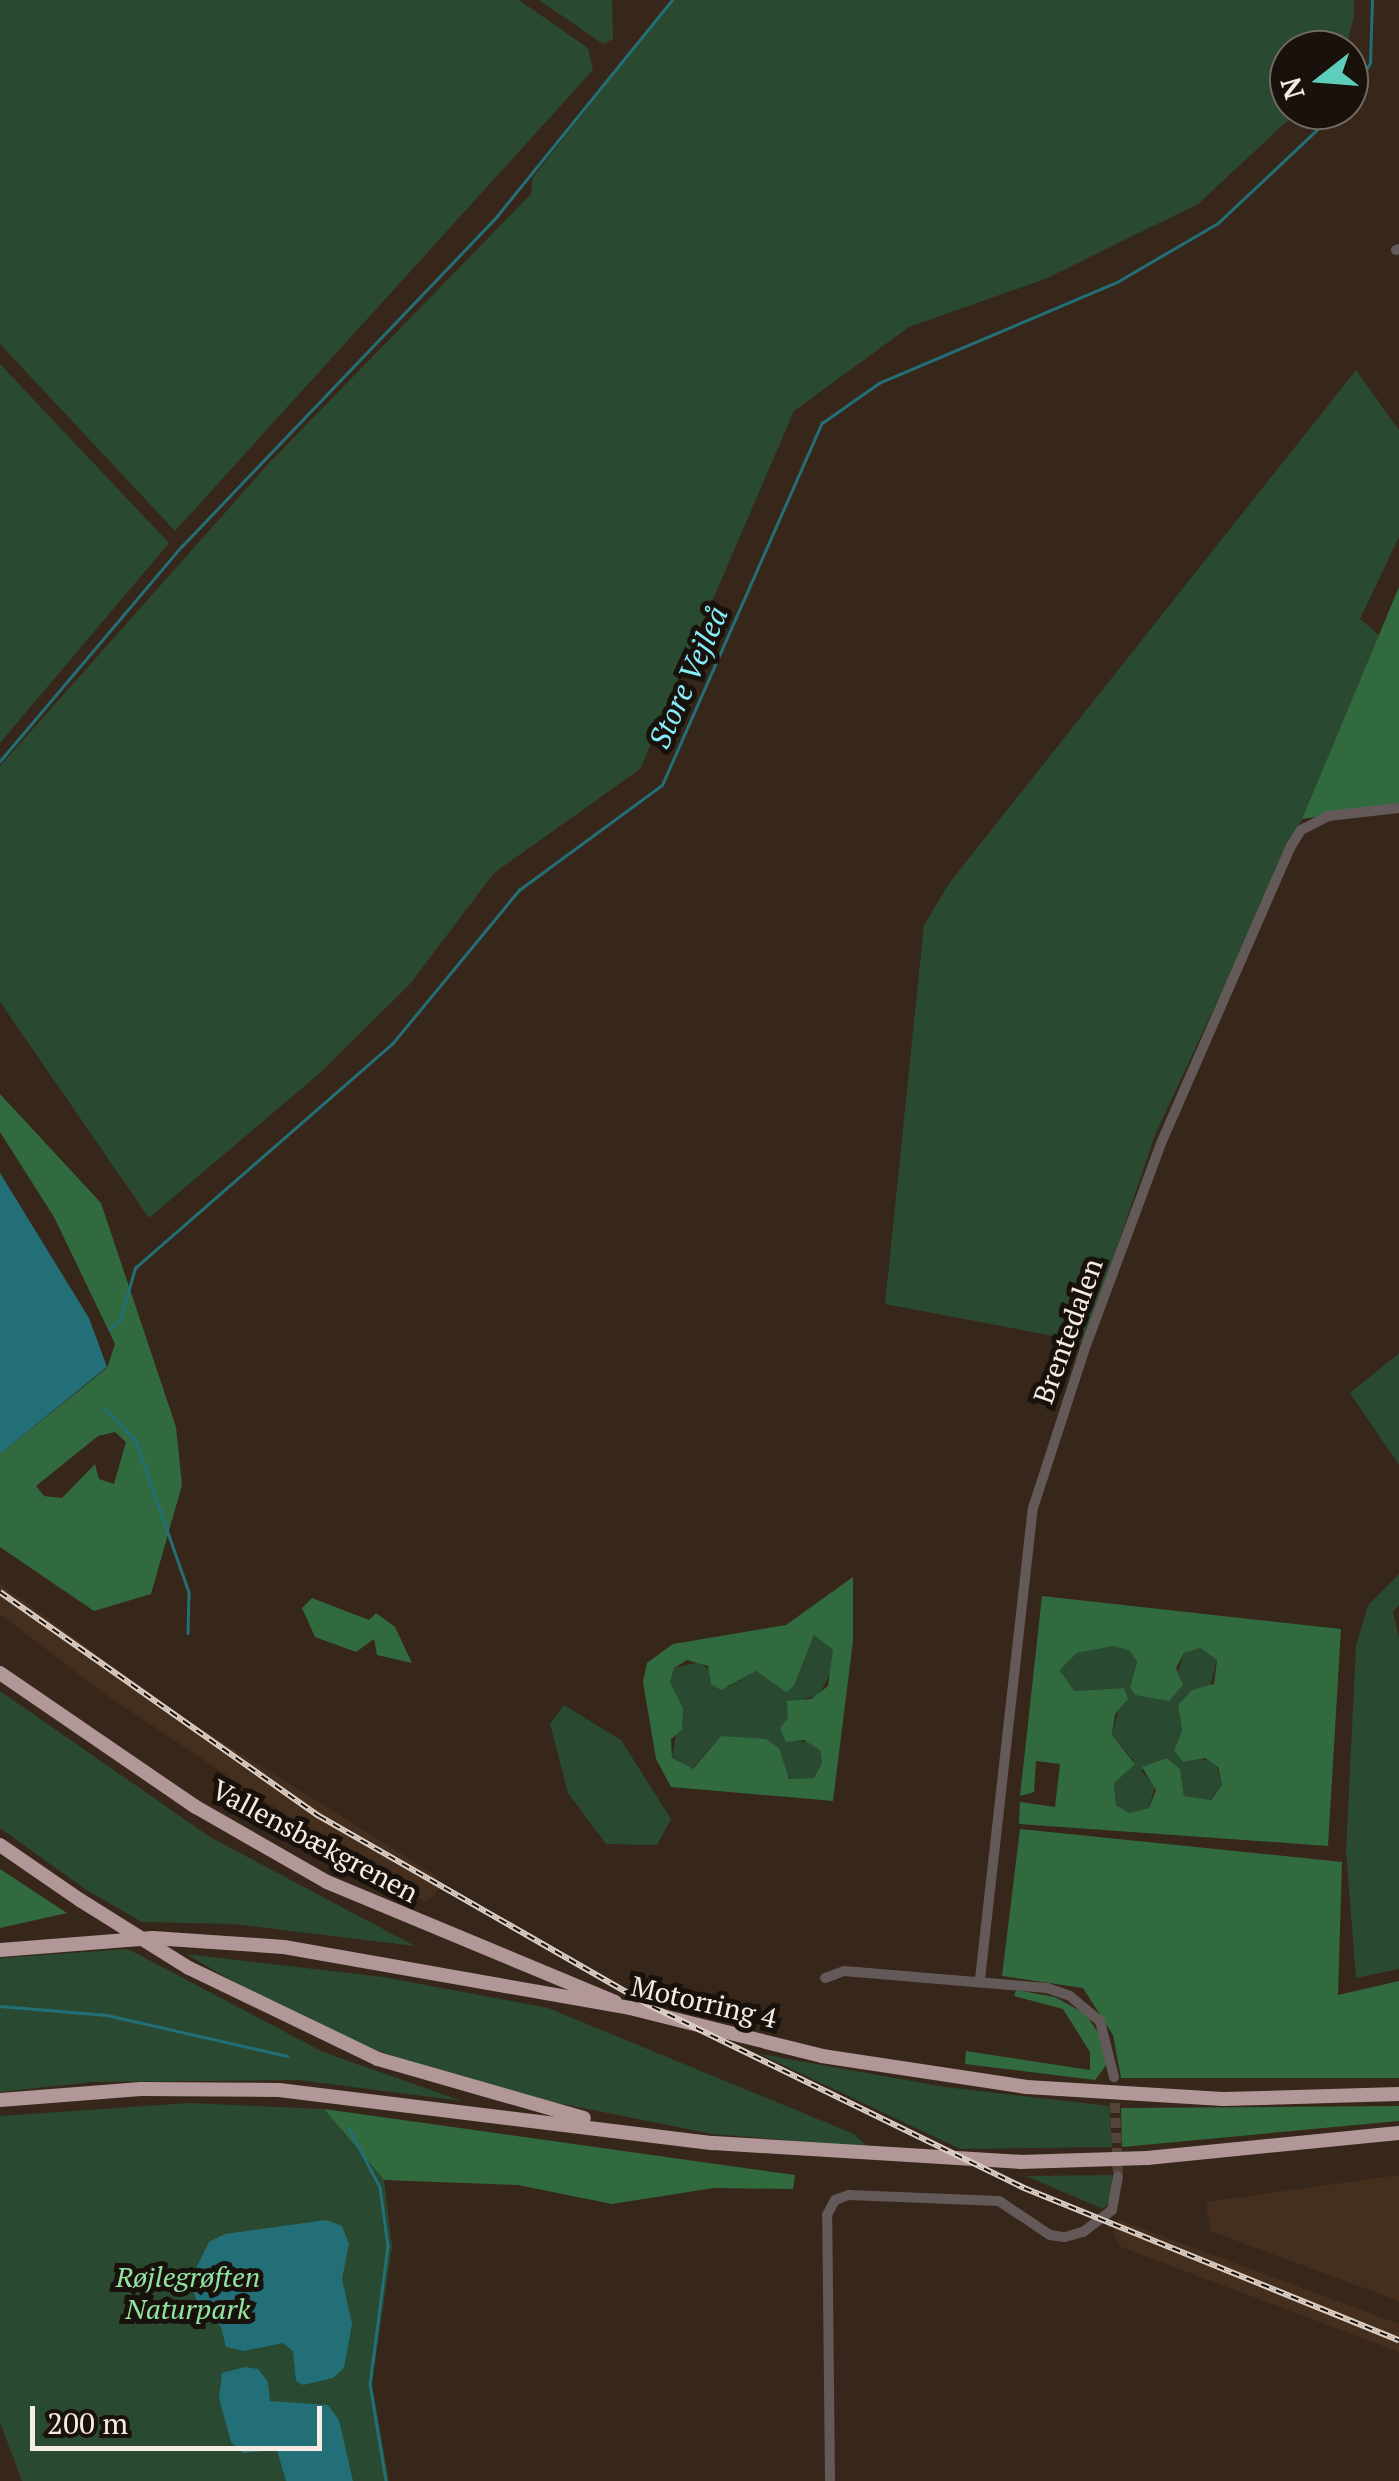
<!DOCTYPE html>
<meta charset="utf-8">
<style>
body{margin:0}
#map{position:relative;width:1399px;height:2481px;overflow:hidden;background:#37271a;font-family:"PT Serif",serif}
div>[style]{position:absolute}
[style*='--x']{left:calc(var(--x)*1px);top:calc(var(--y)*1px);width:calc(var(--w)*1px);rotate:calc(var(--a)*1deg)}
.built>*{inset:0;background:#442e1d}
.green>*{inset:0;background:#294930}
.forest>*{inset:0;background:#316a3f}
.water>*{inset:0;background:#236f78}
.stream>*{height:2.5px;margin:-1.25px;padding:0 1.25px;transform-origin:1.25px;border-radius:1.25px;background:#236f78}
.minor-tunnel>*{height:10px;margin-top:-5px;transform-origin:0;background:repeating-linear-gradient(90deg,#544538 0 10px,transparent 0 15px)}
.minor>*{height:10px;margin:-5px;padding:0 5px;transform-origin:5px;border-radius:5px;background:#645959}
.highway>*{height:14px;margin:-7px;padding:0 7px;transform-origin:7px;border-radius:7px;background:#b29799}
.rail>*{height:6px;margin-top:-3px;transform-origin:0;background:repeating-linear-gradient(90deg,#19120c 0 8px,#dbcfc6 0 16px);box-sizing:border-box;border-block:2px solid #dbcfc6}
.highway-bridge>*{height:14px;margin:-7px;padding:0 7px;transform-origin:7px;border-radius:7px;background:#b29799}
span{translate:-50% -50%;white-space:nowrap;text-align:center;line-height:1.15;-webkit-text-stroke:10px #19120c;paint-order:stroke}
.street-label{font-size:28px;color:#f7ece4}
.park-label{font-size:28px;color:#91e3a2;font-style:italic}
.water-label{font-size:30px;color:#86edf9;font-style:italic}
.north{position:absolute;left:1269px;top:30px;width:100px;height:100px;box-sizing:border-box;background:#19120c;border:2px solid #726962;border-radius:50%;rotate:253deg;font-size:28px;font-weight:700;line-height:40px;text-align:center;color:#f7ece4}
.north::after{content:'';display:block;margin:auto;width:35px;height:45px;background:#5ccebb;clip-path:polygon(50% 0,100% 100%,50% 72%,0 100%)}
.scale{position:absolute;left:30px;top:2406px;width:292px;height:45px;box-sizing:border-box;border:5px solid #f7ece4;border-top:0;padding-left:12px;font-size:30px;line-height:35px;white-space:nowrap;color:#f7ece4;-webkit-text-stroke:8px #19120c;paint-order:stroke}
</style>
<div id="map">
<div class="built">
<i style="clip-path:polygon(0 1584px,187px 1720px,435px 1875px,440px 1886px,434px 1897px,424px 1901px,324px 1840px,109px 1697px,0 1614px)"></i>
<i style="clip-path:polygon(1399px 2175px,1399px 2301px,1210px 2231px,1206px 2202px)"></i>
<i style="clip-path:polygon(1119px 2220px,1399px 2324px,1399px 2352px,1121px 2247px,1113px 2233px)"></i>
</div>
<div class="green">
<i style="clip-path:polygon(0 0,519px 0,588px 48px,593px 70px,175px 531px,0 344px)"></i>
<i style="clip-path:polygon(539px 0,612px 0,613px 39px,603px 44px)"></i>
<i style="clip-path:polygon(673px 0,1354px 0,1354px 15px,1346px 50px,1289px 50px,1289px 110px,1299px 110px,1198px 204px,1045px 279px,909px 327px,794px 411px,640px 769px,494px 873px,410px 984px,320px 1073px,149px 1218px,0 1002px,0 766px,270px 462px,531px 194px,533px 177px)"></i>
<i style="clip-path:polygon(0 364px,169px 543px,0 743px)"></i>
<i style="clip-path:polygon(1356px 370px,1399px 430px,1399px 537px,1360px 619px,1379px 635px,1302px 819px,1155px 1135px,1085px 1342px,885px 1304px,924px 925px,950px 882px)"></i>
<i style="clip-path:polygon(1399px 1353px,1399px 1465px,1350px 1393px)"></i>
<i style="clip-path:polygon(1399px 1574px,1399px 1605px,1393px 1612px,1399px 1637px,1399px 1969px,1356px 1978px,1346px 1851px,1356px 1646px,1368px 1605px)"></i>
<i style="clip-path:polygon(814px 1635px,833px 1650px,833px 1668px,819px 1695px,803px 1699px,793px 1741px,810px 1742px,820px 1750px,822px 1763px,814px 1778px,793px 1781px,781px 1769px,780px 1754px,721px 1736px,692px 1769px,672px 1758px,681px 1704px,670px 1682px,674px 1668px,700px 1662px,728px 1687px,756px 1671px,786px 1691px,794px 1686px)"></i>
<i style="clip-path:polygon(1114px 1646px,1130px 1651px,1137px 1662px,1130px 1687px,1169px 1700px,1184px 1653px,1200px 1648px,1217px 1660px,1210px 1687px,1192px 1690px,1178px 1705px,1182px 1731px,1174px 1752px,1186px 1762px,1198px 1757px,1216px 1764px,1222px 1785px,1210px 1800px,1184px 1796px,1180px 1769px,1167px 1758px,1141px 1771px,1155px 1785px,1149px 1808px,1129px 1813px,1116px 1805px,1114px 1783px,1134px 1761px,1112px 1735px,1124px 1688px,1074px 1691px,1060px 1670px,1077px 1653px)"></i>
<i style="clip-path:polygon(0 1691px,210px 1837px,415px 1946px,233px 1924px,142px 1922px,88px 1891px,0 1828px)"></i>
<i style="clip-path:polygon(564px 1705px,621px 1740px,671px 1819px,657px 1845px,606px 1844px,568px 1793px,550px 1724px)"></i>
<i style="clip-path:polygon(128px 1949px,323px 2052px,462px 2101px,298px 2080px,93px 2082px,0 2092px,0 1958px)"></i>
<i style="clip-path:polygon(186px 1954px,383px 1977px,548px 2008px,854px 2134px,868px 2147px,712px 2134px,488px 2089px,316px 2029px)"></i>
<i style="clip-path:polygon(760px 2054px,945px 2087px,1109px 2106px,1112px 2147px,960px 2149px)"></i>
<i style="clip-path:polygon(189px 2103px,324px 2109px,384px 2180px,392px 2246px,372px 2384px,389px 2481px,22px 2481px,0 2422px,0 2116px)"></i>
<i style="clip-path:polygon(1112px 2175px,1112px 2199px,1103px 2209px,1026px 2176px)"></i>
</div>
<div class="forest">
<i style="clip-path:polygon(1399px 587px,1399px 804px,1302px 819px)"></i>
<i style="clip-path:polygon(evenodd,0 1094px,101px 1203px,176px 1427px,182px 1485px,151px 1594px,94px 1611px,0 1547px,0 1454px,107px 1368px,115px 1344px,54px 1217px,0 1132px,0 1094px,115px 1432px,126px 1442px,114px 1484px,99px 1479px,95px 1464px,62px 1498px,44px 1496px,36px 1486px,98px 1436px,115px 1432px)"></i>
<i style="clip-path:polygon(evenodd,853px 1577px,853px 1641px,833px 1801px,671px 1787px,656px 1759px,643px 1682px,647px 1663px,673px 1644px,786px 1625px,853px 1577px,814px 1635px,833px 1650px,828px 1686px,811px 1699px,787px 1701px,788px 1718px,780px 1728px,786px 1742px,804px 1740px,820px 1750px,822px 1763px,814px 1778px,789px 1779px,779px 1748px,766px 1739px,721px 1736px,693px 1769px,672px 1758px,671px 1739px,682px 1730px,683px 1708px,670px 1682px,674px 1668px,687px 1660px,708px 1666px,711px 1684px,721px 1690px,756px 1671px,786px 1692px,794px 1686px,814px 1635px)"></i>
<i style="clip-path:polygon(evenodd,1042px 1596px,1341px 1629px,1328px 1846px,1019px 1824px,1020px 1802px,1055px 1807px,1060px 1764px,1036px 1761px,1034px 1792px,1020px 1796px,1042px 1596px,1114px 1646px,1130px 1651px,1137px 1662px,1130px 1687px,1135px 1695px,1169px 1701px,1183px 1685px,1176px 1668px,1184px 1653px,1200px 1648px,1217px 1660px,1214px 1684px,1192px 1690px,1178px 1705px,1182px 1731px,1174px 1751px,1183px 1762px,1205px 1758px,1218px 1767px,1222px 1785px,1211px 1800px,1184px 1796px,1180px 1769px,1167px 1758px,1142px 1767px,1156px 1790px,1149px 1808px,1129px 1813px,1116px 1805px,1114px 1783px,1135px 1764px,1112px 1735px,1115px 1714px,1128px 1699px,1124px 1688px,1074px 1691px,1060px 1670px,1077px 1653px,1114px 1646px)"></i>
<i style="clip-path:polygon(312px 1598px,369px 1620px,376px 1613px,395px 1627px,412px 1663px,377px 1655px,374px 1639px,356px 1652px,315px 1637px,302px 1608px)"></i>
<i style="clip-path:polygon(1020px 1829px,1342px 1862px,1338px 1995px,1399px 1981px,1399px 2078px,1121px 2078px,1113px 2035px,1083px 1988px,1002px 1976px)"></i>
<i style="clip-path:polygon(0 1869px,67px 1913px,0 1928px)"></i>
<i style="clip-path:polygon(1016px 1990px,1055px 1997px,1086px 2014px,1104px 2042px,1107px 2064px,1095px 2080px,965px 2064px,966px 2051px,1090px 2070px,1090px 2052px,1063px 2009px,1014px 1996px)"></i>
<i style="clip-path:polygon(1399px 2106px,1399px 2121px,1122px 2147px,1121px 2108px)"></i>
<i style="clip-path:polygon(324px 2109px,795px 2175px,793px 2189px,714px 2188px,612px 2204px,518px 2185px,384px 2180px)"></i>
</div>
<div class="water">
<i style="clip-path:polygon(0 1173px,89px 1318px,107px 1367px,0 1454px)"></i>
<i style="clip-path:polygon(326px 2220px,342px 2226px,349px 2244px,342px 2279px,352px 2324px,344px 2368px,333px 2378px,303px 2385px,296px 2381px,293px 2351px,283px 2343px,244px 2351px,226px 2347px,221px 2327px,196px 2299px,190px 2281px,209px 2242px,225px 2234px)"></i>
<i style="clip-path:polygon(245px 2367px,258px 2369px,268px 2382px,270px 2401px,328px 2405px,339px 2420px,353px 2481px,286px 2481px,277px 2450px,243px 2453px,231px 2442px,219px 2398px,222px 2373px)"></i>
</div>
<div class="stream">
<i style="--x:1349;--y:99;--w:42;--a:-59.7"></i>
<i style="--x:1370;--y:63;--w:63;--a:-88.2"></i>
<i style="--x:0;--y:761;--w:282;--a:-49.8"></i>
<i style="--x:182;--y:546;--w:456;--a:-46.3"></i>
<i style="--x:497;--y:216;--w:278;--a:-51"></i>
<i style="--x:110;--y:1329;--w:13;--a:-42"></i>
<i style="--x:120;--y:1320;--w:54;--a:-73.9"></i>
<i style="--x:135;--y:1268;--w:341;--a:-41.1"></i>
<i style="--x:392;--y:1044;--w:200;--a:-50.5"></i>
<i style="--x:519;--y:890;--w:177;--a:-36.3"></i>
<i style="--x:662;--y:785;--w:396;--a:-66.2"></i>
<i style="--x:822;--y:423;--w:70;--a:-35.1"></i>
<i style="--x:879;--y:383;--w:259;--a:-23"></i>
<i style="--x:1117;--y:282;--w:117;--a:-30.3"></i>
<i style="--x:1218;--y:223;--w:165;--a:-43.3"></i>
<i style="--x:106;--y:1409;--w:44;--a:46.8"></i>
<i style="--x:136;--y:1441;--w:160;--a:70.7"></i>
<i style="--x:189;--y:1592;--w:41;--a:91.4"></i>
<i style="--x:0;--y:2006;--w:107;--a:4.8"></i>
<i style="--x:107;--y:2015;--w:185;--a:12.8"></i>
<i style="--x:349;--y:2128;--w:67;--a:62.3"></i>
<i style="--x:380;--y:2187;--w:60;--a:82.3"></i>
<i style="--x:388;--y:2246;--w:139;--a:97.4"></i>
<i style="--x:370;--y:2384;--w:98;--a:80.6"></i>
</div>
<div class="minor-tunnel">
<i style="--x:1114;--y:2088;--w:89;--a:87.4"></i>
</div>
<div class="minor">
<i style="--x:1396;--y:250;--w:3;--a:-18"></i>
<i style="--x:825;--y:1978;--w:20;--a:-20"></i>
<i style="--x:844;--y:1971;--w:204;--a:4.8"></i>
<i style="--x:1047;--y:1988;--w:24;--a:19"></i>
<i style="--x:1070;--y:1996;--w:39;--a:40"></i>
<i style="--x:1100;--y:2021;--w:58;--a:76"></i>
<i style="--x:980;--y:1979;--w:474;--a:-83.6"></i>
<i style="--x:1033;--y:1508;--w:168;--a:-72"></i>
<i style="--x:1085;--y:1348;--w:221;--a:-69.6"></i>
<i style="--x:1162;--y:1141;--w:322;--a:-66.4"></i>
<i style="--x:1291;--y:846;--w:19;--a:-58"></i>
<i style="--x:1301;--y:830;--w:30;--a:-27"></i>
<i style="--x:1328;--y:816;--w:71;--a:-6.4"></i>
<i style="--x:830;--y:2481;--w:266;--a:-90.6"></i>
<i style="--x:827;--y:2215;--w:17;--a:-62"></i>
<i style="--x:835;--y:2200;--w:15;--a:-20"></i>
<i style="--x:849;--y:2195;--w:150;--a:2.3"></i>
<i style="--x:999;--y:2201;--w:61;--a:33.7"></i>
<i style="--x:1050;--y:2235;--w:15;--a:8"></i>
<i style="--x:1065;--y:2237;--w:19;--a:-16"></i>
<i style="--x:1083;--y:2232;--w:36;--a:-37"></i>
<i style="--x:1112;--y:2210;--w:34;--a:-80"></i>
</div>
<div class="highway">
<i style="--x:0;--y:1673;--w:237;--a:34.4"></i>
<i style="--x:196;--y:1807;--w:151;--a:29.8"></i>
<i style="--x:327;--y:1882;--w:312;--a:22.6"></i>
<i style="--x:0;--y:1845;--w:97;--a:34.5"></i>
<i style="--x:0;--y:1950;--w:153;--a:-4.5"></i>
<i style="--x:153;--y:1938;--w:131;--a:3.9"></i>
<i style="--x:284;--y:1947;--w:351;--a:10"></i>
<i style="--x:630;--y:2008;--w:198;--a:14"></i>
<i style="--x:822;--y:2056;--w:207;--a:8.6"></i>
<i style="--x:1027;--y:2087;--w:196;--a:3.5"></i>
<i style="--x:1223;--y:2099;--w:176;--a:-1.6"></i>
<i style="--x:189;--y:1968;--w:210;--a:25.7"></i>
<i style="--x:378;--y:2059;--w:214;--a:16"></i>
<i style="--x:0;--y:2100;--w:141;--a:-4.5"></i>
<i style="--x:141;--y:2089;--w:138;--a:0.4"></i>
<i style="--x:279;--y:2090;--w:437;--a:7"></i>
<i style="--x:713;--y:2143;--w:308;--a:3.5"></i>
<i style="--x:1020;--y:2162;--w:127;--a:-1.8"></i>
<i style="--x:1147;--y:2158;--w:253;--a:-5.7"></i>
</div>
<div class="rail">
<i style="--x:0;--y:1592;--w:390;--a:35.1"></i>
<i style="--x:319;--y:1816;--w:385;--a:29.8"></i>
<i style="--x:653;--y:2007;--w:413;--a:26"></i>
<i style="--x:1024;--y:2188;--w:405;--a:22.1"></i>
</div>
<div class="highway-bridge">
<i style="--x:80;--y:1900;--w:128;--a:32"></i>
</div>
<div class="street-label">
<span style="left:1068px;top:1331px;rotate:-70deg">Brentedalen</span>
<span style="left:315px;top:1841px;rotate:28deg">Vallensbækgrenen</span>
<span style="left:704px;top:2002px;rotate:13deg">Motorring 4</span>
</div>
<div class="park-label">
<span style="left:188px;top:2293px">Røjlegrøften<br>Naturpark</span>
</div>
<div class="water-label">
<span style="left:688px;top:677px;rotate:-66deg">Store Vejleå</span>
</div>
<div class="north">N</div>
<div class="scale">200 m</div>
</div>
